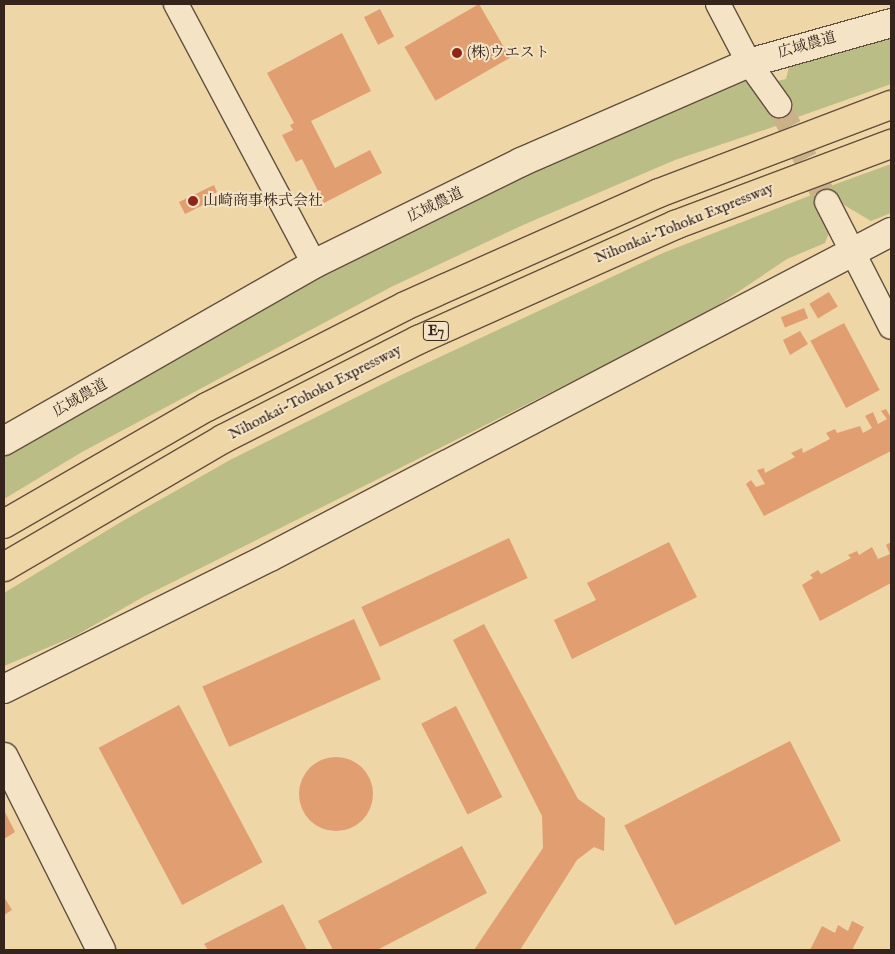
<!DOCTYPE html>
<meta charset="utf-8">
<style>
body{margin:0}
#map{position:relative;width:895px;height:954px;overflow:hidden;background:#eed6a6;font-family:"IM FELL English","Noto Serif JP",serif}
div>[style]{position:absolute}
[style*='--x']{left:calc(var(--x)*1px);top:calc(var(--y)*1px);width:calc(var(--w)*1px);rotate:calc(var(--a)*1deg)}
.green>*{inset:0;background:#babd86}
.building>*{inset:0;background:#e19e71;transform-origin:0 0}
.round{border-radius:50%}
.minor-tunnel>*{height:24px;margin-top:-12px;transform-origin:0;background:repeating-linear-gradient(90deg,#c9b28a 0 24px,transparent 0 36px)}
.roads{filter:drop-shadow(1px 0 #63503e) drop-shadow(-1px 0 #63503e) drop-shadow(0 1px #63503e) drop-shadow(0 -1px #63503e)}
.minor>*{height:24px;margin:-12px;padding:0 12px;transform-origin:12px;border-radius:12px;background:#f4e4c5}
.tertiary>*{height:28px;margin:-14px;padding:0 14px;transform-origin:14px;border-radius:14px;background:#f4e4c5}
.motorway>*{height:28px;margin:-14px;padding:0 14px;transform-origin:14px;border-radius:14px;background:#eed6a6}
.dots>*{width:14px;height:14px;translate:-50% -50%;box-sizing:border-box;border:2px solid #f4e4c5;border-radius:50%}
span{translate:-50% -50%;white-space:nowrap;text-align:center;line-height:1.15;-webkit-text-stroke:4px #f4e4c5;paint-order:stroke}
.shield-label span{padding:1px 4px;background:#f4e4c5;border:1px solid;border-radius:4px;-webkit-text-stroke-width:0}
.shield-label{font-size:14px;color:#35241c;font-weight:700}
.street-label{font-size:15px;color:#35241c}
.poi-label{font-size:15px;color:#35241c}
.left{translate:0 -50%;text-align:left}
.frame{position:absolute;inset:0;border:5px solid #35241c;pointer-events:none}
</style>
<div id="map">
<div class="green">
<i style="clip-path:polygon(891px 28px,891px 84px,792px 119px,769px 83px,786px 79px,792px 55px)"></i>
<i style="clip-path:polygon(749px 78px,764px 92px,782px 124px,675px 160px,523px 225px,391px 287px,82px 452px,4px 499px,4px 450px,275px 291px,721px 80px)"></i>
<i style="clip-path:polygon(891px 164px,891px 213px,871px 221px,844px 205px,825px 188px)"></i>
<i style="clip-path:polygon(814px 194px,830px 230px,825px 243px,787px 259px,717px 306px,603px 366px,143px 597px,75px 636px,4px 666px,4px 593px,121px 522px,230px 460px,399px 376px,663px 253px)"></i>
</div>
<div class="building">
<i style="left:479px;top:4px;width:62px;height:86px;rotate:60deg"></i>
<i style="left:380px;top:9px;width:31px;height:18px;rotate:63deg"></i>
<i style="clip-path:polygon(342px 33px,371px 91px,311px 121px,335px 168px,370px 150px,382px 173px,324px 203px,302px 159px,296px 162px,282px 135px,293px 130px,290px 125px,294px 123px,267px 73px)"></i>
<i style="clip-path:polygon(214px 185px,217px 192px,203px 199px,205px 204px,185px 214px,179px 202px)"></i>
<i style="left:829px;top:292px;width:17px;height:23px;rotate:59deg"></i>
<i style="left:804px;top:308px;width:11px;height:25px;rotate:68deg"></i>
<i style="left:844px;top:323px;width:76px;height:38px;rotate:62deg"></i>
<i style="clip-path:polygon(800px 331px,808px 344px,790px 355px,783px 340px)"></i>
<i style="clip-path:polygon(886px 409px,891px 418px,891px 451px,764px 516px,746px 484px,751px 480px,756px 487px,765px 484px,757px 470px,764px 468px,765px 473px,795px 457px,791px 453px,802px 448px,803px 453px,830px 439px,826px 433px,835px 429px,837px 433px,860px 426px,863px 433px,872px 428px,865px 416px,873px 412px,878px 424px,887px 419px,881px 411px)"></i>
<i style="left:509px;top:538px;width:44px;height:163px;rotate:65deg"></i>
<i style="clip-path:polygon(669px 542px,697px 597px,572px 659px,554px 620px,596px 600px,587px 583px)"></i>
<i style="clip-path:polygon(891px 542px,891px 583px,820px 621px,802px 585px,813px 578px,810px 575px,818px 570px,821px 574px,851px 558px,848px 555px,857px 551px,859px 555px,872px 547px,878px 559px,890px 554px,886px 545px)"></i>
<i style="left:354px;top:619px;width:66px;height:166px;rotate:66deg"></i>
<i style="clip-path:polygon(484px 624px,578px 799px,605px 818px,604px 851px,594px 847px,577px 860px,520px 950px,474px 950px,543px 848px,542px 816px,453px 640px)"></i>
<i style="left:179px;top:705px;width:178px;height:91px;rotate:62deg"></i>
<i style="left:456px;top:706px;width:102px;height:39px;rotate:63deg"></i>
<i style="left:790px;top:741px;width:112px;height:186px;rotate:63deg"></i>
<i class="round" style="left:299px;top:757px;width:74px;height:74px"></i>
<i style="clip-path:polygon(4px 810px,15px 832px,4px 839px)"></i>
<i style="clip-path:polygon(462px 846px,487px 893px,377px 950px,333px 950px,318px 921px)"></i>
<i style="clip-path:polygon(4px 897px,12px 910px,4px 915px)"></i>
<i style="clip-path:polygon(283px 904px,307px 950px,208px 950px,204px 944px)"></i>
<i style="clip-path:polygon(852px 921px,864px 927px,852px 950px,810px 950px,822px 926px,835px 933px,838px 925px,848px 931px)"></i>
</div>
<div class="minor-tunnel">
<i style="--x:779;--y:105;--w:108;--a:63.7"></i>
</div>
<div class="roads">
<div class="minor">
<i style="--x:176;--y:4;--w:294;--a:62"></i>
<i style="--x:718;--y:4;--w:67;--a:62.3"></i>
<i style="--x:749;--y:63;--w:52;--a:54.5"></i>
<i style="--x:827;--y:202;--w:140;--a:62.9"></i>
</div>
<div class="tertiary">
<i style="--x:4;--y:441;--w:357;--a:-29.7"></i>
<i style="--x:314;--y:264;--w:231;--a:-26.2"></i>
<i style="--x:521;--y:162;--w:249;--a:-23.5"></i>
<i style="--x:749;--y:63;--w:148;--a:-15.7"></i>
<i style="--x:4;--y:689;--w:297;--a:-26.4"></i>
<i style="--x:270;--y:557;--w:701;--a:-27.63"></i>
<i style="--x:4;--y:757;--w:216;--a:63.3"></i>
</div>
<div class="motorway">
<i style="--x:4;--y:524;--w:234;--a:-30"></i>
<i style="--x:207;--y:407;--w:222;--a:-27"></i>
<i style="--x:405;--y:306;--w:278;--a:-24"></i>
<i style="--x:659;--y:193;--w:248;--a:-20.8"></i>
<i style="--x:4;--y:567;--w:254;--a:-30.3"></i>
<i style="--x:223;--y:439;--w:219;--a:-26.9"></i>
<i style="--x:418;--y:340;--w:282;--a:-24.1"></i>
<i style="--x:675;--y:225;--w:231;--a:-20.6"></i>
</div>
</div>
<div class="dots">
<i style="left:457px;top:53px;background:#8f2418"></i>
<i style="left:193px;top:201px;background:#8f2418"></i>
</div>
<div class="shield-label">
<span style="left:436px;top:331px">E7</span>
</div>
<div class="street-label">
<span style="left:807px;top:45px;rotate:-16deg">広域農道</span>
<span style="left:435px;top:205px;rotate:-26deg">広域農道</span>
<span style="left:684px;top:223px;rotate:-22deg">Nihonkai-Tohoku Expressway</span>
<span style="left:315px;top:392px;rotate:-27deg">Nihonkai-Tohoku Expressway</span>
<span style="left:80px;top:398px;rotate:-30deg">広域農道</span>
</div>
<div class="poi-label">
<span class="left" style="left:467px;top:53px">(株)ウエスト</span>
<span class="left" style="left:203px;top:201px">山崎商事株式会社</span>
</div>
<div class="frame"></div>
</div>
